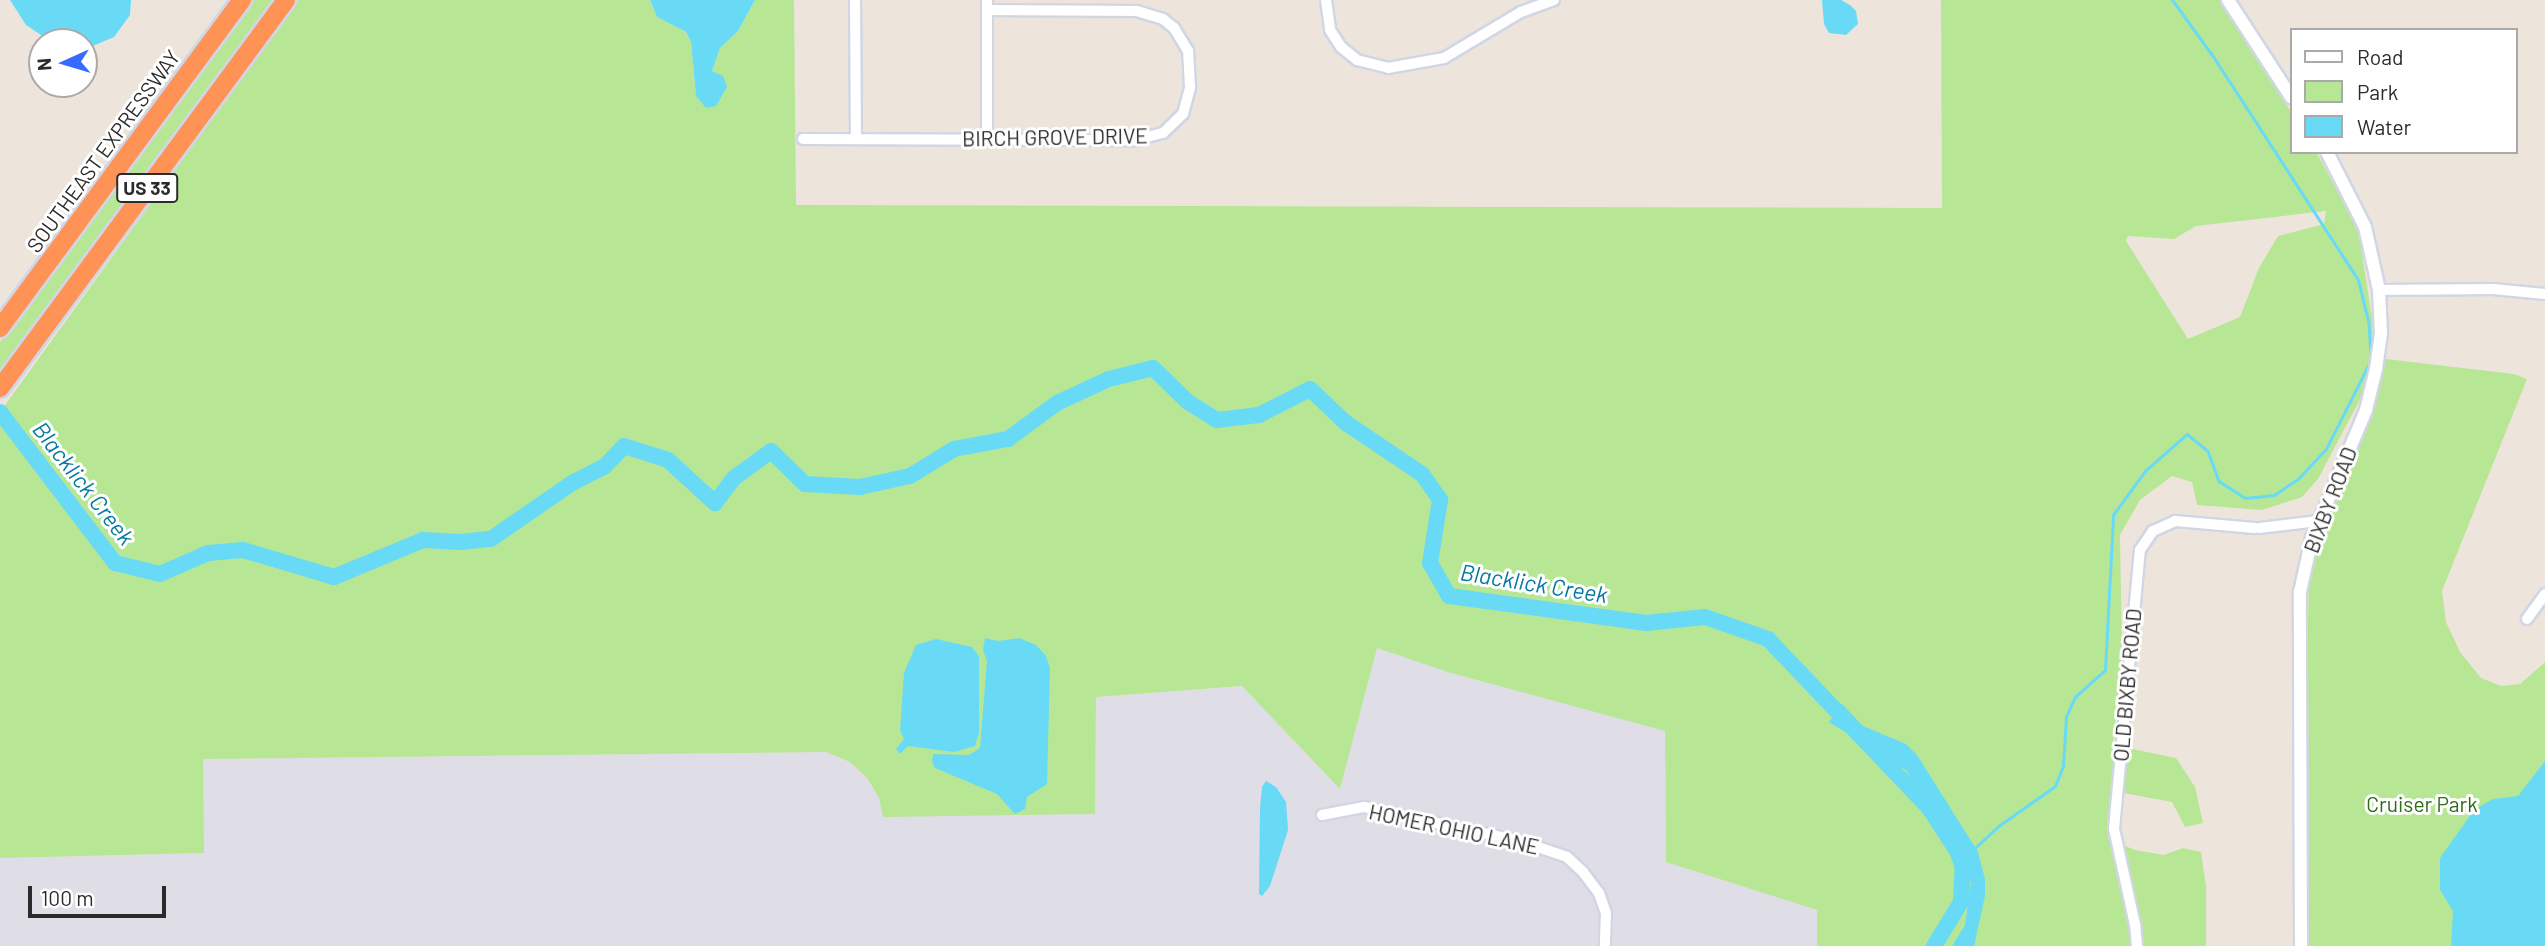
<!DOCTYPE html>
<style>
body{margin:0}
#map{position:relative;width:2545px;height:946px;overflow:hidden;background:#ede5dc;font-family:Barlow,sans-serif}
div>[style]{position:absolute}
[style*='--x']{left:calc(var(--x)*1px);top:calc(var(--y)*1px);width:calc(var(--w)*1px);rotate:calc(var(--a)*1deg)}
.industrial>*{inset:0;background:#dfdde5}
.green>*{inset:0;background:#b7e795}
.water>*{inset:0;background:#68daf6}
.stream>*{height:2.5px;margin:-1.25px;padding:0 1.25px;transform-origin:1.25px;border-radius:1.25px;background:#68daf6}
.river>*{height:16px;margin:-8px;padding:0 8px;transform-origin:8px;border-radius:8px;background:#68daf6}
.roads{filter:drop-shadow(2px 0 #d1d6e4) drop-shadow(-2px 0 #d1d6e4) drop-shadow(0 2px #d1d6e4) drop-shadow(0 -2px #d1d6e4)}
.minor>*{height:10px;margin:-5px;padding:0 5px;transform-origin:5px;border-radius:5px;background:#fff}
.tertiary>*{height:12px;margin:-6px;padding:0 6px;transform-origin:6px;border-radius:6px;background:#fff}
.motorway>*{height:18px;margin:-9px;padding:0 9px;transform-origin:9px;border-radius:9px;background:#ff9355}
span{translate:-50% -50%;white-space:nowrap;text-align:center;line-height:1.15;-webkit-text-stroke:6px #fff;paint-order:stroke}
.shield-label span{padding:2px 5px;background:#fff;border:2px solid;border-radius:5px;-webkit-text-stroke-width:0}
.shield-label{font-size:19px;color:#2b2b2b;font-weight:700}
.street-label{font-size:21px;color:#2b2b2b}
.park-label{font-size:21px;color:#2e6c16}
.water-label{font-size:23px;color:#0578a4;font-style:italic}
.legend{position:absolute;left:2290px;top:28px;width:228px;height:126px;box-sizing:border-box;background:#fff;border:2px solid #aaa;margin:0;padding:9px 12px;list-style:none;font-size:21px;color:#2b2b2b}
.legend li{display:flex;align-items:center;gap:14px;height:35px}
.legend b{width:35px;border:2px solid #aaa}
.north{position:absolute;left:28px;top:28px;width:70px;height:70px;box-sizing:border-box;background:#fff;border:2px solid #aaa;border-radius:50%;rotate:266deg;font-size:19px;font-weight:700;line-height:28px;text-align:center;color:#2b2b2b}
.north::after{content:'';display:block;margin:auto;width:24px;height:32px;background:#376bff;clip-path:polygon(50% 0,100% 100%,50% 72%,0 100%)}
.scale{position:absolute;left:28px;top:886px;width:138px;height:32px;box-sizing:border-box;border:4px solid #2b2b2b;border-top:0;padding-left:9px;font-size:21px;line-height:24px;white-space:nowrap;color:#2b2b2b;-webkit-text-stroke:5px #fff;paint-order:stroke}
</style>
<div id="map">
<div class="industrial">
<i style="clip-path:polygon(1377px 648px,1451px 673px,1665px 731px,1666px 862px,1817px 910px,1817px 946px,0 946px,0 858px,203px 853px,203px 759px,826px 752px,850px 762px,868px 779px,879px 798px,1095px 814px,1096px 697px,1243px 686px,1340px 789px)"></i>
</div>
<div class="green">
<i style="clip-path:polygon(251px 0,277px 0,0 375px,0 342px)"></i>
<i style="clip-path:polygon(evenodd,298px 0,650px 0,657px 17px,686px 32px,691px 42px,696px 96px,712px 71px,720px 48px,738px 31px,755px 0,794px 0,796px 205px,1942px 208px,1941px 0,2220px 0,2291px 112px,2291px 152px,2316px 152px,2358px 228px,2376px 343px,2367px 386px,2318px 479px,2302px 497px,2262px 510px,2197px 505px,2192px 482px,2172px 476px,2140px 500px,2120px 535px,2122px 653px,2113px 745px,2176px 758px,2195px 787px,2203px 823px,2185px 827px,2172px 802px,2113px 791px,2108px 839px,2135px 850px,2164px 855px,2183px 848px,2201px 852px,2206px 886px,2206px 946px,1817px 946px,1817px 910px,1666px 862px,1665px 731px,1451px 673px,1377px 648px,1340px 789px,1242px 686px,1096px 697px,1095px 814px,883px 817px,879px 798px,868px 779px,850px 762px,826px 752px,203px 759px,204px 853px,0 858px,0 412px,298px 0,2326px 211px,2324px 224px,2278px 236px,2259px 268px,2240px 317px,2188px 339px,2126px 241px,2128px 236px,2174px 239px,2196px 226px,2326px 211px)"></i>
<i style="clip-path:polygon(2386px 359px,2514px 374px,2527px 379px,2442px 591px,2446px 622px,2460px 652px,2481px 678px,2501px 686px,2520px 684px,2545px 662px,2545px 946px,2301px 946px,2309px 572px,2327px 518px,2366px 428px)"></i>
</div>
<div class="water">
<i style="clip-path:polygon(10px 0,131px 0,130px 15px,114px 37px,88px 48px,84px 47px,84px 42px,50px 41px,26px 25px)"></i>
<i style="clip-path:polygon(650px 0,755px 0,738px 31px,720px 48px,712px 71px,723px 76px,727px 87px,716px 106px,706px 108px,696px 96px,691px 42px,686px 32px,657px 17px)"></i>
<i style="clip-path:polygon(1822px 0,1841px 0,1850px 5px,1856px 11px,1858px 24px,1846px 35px,1829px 33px,1824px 24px)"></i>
<i style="clip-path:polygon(985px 638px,998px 641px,1019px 638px,1036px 645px,1046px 656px,1050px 668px,1047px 784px,1027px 797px,1025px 809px,1015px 814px,997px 794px,935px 768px,932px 762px,933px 754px,969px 755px,980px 748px,987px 661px,983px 650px)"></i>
<i style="clip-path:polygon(936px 639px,972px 647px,979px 656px,979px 733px,975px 746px,954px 752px,908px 746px,900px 754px,896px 749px,904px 739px,900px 730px,904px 673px,916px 645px)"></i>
<i style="clip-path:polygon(1842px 704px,1863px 726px,1906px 744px,1917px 755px,1978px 852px,1985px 879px,1985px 896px,1974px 946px,1952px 946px,1965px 925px,1971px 883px,1964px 872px,1957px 874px,1936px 817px,1906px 770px,1829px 722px)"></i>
<i style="clip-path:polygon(2545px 761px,2545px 946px,2451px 946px,2453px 911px,2440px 890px,2440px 858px,2474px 810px,2493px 799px,2518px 796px)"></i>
<i style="clip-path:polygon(1266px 781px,1276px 787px,1286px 802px,1288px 830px,1270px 886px,1262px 896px,1259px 894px,1260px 808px,1262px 787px)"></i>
</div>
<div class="stream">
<i style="--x:1974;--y:849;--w:35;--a:-43"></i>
<i style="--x:2000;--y:825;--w:67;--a:-35.3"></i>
<i style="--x:2055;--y:786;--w:22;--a:-68"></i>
<i style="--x:2063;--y:766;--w:49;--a:-86.5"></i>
<i style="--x:2066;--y:717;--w:22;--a:-66"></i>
<i style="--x:2075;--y:697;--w:40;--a:-42"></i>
<i style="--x:2105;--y:670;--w:155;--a:-87"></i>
<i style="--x:2113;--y:515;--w:54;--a:-54"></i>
<i style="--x:2145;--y:471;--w:56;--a:-41.4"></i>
<i style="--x:2187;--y:434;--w:27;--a:39"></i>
<i style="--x:2208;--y:451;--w:32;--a:70"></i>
<i style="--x:2219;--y:481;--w:31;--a:33"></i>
<i style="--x:2245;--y:498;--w:29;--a:-6"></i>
<i style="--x:2274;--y:495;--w:29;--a:-34"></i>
<i style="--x:2298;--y:479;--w:41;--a:-47"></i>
<i style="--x:2326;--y:449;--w:100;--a:-63.2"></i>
<i style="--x:2371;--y:360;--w:39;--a:-94"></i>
<i style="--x:2368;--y:321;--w:42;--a:-103.7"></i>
<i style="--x:2358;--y:280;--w:270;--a:-123"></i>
<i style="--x:2211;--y:54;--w:67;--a:-125.8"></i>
</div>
<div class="river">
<i style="--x:0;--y:412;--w:190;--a:52.7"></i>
<i style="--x:115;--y:563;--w:46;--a:13.7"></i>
<i style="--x:160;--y:574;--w:52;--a:-23.6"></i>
<i style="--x:208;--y:553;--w:35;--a:-5"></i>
<i style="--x:243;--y:550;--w:95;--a:16.5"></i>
<i style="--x:334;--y:577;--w:96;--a:-22.6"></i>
<i style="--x:423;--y:540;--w:37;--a:3"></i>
<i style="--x:460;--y:542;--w:31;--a:-6"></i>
<i style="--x:491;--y:539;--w:98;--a:-34.7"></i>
<i style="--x:572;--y:483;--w:36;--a:-27"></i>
<i style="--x:604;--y:467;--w:29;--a:-46"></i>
<i style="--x:624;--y:446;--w:46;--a:17.7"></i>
<i style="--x:668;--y:460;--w:64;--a:42.5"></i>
<i style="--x:715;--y:503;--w:31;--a:-53"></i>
<i style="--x:734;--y:478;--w:46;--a:-36.1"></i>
<i style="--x:771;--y:451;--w:47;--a:44.1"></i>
<i style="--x:805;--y:484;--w:55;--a:3.1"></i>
<i style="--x:860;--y:487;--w:51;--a:-12.4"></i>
<i style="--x:910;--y:476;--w:52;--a:-31.5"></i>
<i style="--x:954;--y:449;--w:55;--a:-10.5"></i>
<i style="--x:1008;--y:439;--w:61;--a:-36.3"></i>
<i style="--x:1057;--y:403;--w:57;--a:-24.8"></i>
<i style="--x:1109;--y:379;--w:45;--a:-14"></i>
<i style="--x:1153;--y:368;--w:49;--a:44.2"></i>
<i style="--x:1188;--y:402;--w:34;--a:32"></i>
<i style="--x:1217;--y:420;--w:42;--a:-6.8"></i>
<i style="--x:1259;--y:415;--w:57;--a:-27"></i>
<i style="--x:1310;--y:389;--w:50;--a:43.4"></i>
<i style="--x:1346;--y:423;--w:92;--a:33.9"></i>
<i style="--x:1422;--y:474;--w:32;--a:55"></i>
<i style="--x:1440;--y:500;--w:64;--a:99"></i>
<i style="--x:1430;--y:563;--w:38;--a:60"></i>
<i style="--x:1449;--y:596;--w:199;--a:7.8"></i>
<i style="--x:1646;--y:623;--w:59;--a:-5.8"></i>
<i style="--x:1705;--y:617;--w:67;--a:19.2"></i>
<i style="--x:1768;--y:639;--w:233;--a:46.4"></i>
<i style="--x:1929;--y:808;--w:62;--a:56.8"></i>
<i style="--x:1963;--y:860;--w:42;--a:92.7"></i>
<i style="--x:1961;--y:902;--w:52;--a:121.5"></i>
</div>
<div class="roads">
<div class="minor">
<i style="--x:855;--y:0;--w:139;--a:89.6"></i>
<i style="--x:987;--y:0;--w:139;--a:90"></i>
<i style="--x:1326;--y:0;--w:30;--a:82"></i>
<i style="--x:1330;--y:30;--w:20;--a:57"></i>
<i style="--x:1341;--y:47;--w:21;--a:39"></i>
<i style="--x:1357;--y:60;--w:32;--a:14"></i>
<i style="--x:1388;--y:68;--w:57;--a:-10.1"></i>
<i style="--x:1444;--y:58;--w:90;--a:-30.9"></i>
<i style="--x:1521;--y:12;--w:35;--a:-20"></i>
<i style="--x:803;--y:139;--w:333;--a:0.2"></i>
<i style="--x:1136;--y:140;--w:28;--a:-15"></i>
<i style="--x:1163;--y:133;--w:28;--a:-44"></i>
<i style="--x:1183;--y:114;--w:28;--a:-75"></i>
<i style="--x:1190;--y:87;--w:36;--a:-93"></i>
<i style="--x:1188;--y:51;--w:27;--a:-121"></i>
<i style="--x:1174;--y:28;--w:14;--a:-141"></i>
<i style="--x:1163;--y:19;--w:27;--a:-163"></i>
<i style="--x:1137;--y:11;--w:150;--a:-179.6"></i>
<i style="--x:2379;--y:290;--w:114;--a:-0.5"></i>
<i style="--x:2493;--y:289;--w:52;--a:5.5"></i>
<i style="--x:2259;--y:528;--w:59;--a:-6.8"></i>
<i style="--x:2527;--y:619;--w:31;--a:-54"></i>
<i style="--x:1322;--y:815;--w:43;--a:-10.8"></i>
<i style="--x:1364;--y:807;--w:163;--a:12.4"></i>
<i style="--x:1523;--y:842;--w:46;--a:18.8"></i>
<i style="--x:1567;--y:857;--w:22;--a:43"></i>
<i style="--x:1583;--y:872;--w:26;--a:53"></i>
<i style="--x:1599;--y:893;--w:21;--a:71"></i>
<i style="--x:1606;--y:913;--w:33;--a:92"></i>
<i style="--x:2137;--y:946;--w:21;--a:-95"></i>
<i style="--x:2135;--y:925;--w:98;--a:-102.3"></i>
<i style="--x:2114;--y:829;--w:280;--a:-84.7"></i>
<i style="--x:2140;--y:550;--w:23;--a:-56"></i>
<i style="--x:2153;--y:531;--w:24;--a:-24"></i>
<i style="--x:2175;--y:521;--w:80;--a:5"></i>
</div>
<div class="tertiary">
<i style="--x:2228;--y:0;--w:116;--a:57"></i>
<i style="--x:2301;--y:946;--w:354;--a:-90.2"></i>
<i style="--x:2300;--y:592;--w:55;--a:-77.5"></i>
<i style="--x:2312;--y:538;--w:139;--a:-67.1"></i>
<i style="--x:2366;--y:410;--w:42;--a:-76.3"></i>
<i style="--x:2376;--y:369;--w:36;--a:-82"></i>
<i style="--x:2381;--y:333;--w:43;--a:-92.7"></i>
<i style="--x:2379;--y:290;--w:65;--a:-102.5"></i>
<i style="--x:2365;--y:227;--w:84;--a:-116.9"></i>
</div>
<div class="motorway">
<i style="--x:0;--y:328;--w:408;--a:-53.6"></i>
<i style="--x:0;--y:388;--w:482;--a:-53.6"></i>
</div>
</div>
<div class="shield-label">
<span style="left:147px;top:188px">US 33</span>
</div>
<div class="street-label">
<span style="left:1055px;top:137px;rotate:-1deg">BIRCH GROVE DRIVE</span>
<span style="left:103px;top:151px;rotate:-54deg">SOUTHEAST EXPRESSWAY</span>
<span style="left:2330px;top:500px;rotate:-69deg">BIXBY ROAD</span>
<span style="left:2127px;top:685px;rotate:-85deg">OLD BIXBY ROAD</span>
<span style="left:1454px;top:829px;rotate:12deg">HOMER OHIO LANE</span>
</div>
<div class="park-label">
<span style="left:2422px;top:804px">Cruiser Park</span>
</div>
<div class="water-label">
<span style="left:84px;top:483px;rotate:52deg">Blacklick Creek</span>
<span style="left:1534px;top:583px;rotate:9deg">Blacklick Creek</span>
</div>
<ul class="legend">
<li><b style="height:9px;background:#fff"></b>Road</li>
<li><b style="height:19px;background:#b7e795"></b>Park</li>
<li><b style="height:19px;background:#68daf6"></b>Water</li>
</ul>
<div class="north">N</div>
<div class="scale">100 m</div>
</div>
